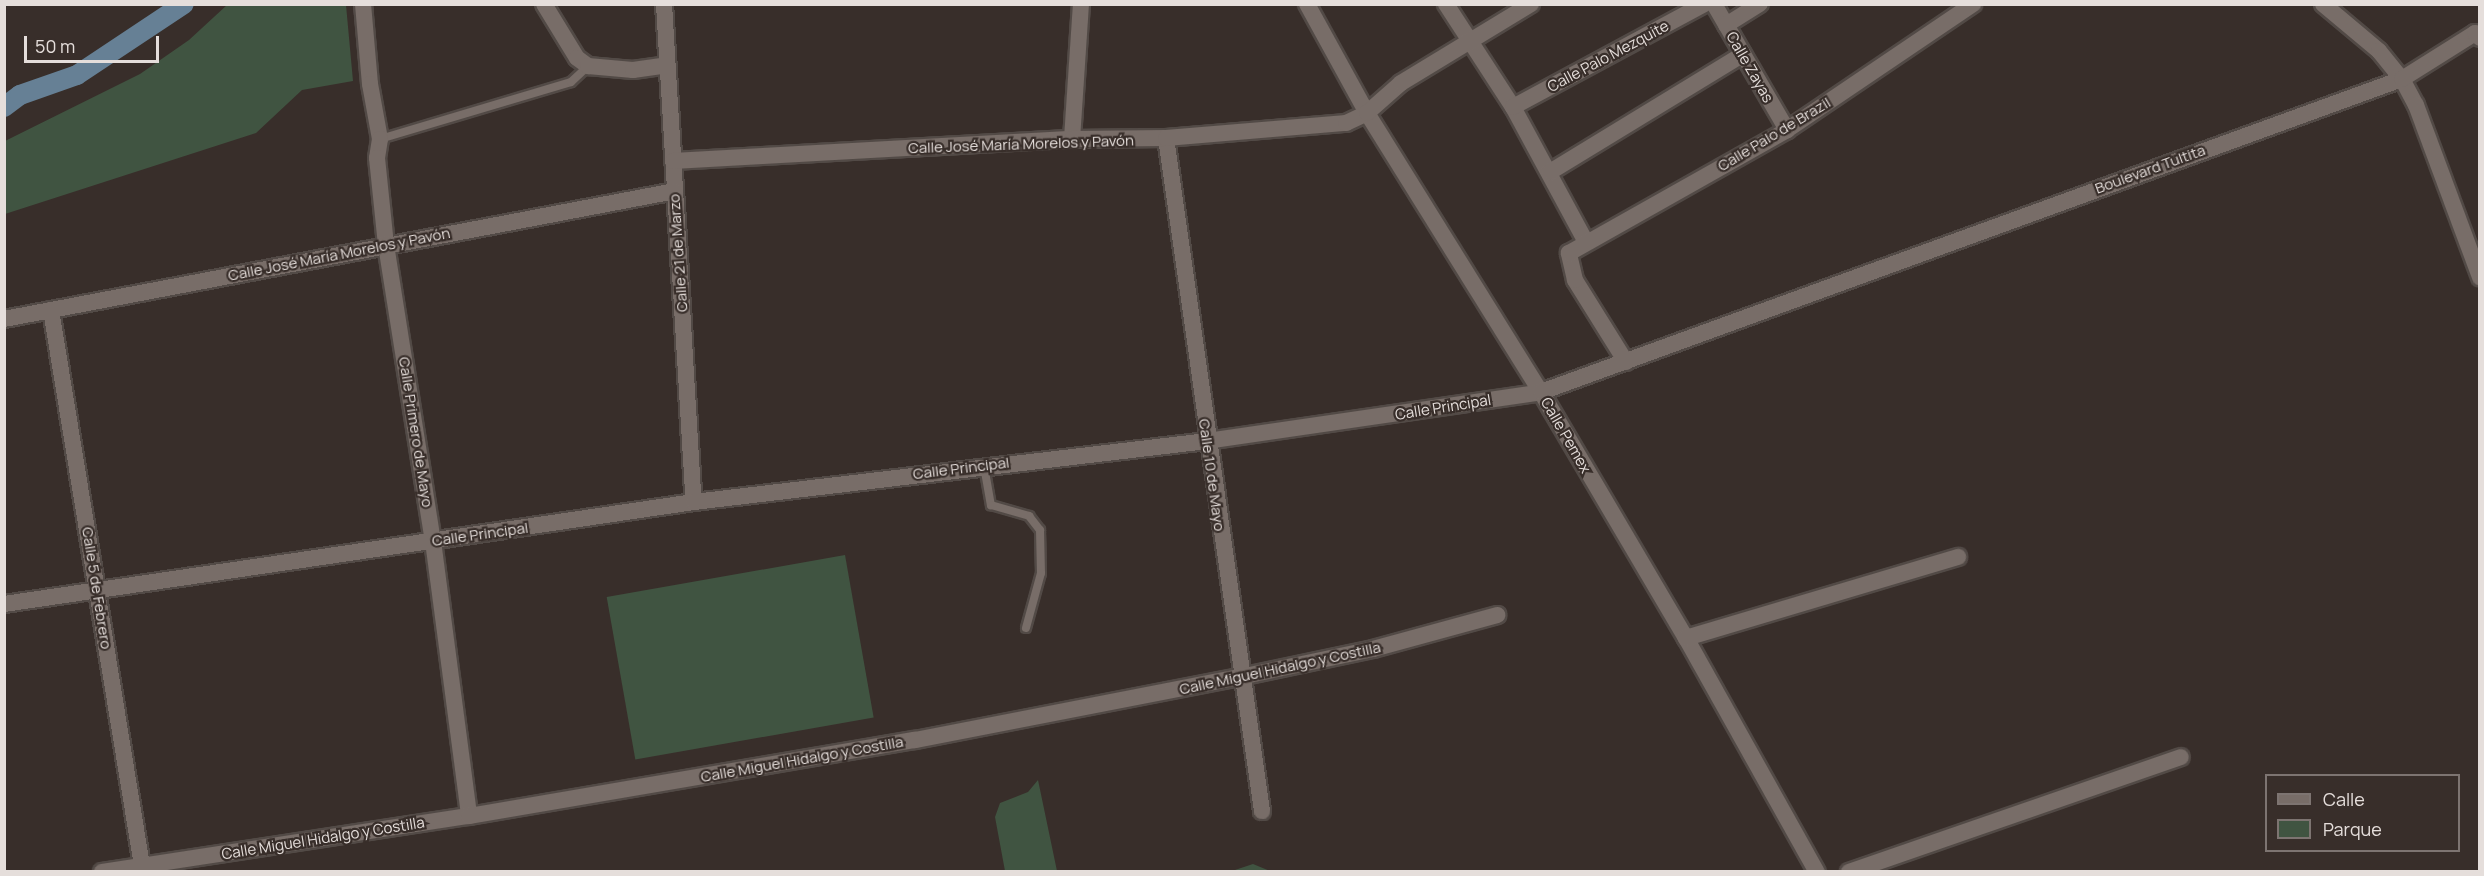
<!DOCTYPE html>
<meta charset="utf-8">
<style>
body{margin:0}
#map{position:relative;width:2484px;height:876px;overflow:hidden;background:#382e2a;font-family:Manrope,sans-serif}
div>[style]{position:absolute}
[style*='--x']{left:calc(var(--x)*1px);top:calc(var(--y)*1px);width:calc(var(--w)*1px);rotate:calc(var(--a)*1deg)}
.green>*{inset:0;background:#405441;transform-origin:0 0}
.canal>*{height:20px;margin:-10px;padding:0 10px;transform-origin:10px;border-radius:10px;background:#668095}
.roads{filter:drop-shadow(2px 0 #524a46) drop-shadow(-2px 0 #524a46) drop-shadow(0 2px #524a46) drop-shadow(0 -2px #524a46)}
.service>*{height:8px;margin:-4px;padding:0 4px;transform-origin:4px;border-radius:4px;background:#786d68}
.minor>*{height:16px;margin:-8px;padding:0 8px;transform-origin:8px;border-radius:8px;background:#786d68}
span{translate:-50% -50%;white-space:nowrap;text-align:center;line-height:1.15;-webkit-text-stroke:4.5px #382e2a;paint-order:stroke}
.street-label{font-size:15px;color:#e5dedb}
.frame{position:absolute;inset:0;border:6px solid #e5dedb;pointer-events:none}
.legend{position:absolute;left:2265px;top:774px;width:195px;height:78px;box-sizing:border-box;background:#382e2a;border:2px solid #7d7471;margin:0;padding:8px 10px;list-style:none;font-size:18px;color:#e5dedb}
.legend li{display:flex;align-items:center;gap:12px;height:30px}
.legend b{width:30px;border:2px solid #7d7471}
.scale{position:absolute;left:24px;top:36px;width:135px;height:27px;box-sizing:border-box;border:3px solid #e5dedb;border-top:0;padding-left:8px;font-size:18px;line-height:21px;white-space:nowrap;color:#e5dedb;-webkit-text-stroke:4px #382e2a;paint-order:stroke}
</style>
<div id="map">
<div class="green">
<i style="clip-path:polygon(227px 5px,346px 5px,353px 81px,302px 90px,256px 133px,5px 214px,5px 141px,140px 74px,189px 40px)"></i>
<i style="left:845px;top:555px;width:165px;height:242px;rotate:80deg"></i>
<i style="clip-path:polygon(1038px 780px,1057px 871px,1005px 871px,995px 817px,1000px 803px,1028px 792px)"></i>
<i style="clip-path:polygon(1253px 864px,1270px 871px,1232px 871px)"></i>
</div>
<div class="canal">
<i style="--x:4;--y:107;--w:20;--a:-37"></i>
<i style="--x:20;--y:95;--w:60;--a:-19.3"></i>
<i style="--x:77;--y:75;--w:128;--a:-33.6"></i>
</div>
<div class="roads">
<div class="service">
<i style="--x:380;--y:139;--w:199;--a:-16.6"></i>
<i style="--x:571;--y:82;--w:23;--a:-43"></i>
<i style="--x:984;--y:466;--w:40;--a:80"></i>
<i style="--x:991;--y:505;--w:40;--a:16"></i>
<i style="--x:1029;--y:516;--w:18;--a:52"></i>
<i style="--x:1040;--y:530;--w:43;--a:88.7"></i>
<i style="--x:1041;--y:573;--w:57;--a:105.3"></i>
</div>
<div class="minor">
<i style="--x:363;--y:4;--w:80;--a:85"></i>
<i style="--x:370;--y:84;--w:56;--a:79.7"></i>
<i style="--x:380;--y:139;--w:19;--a:99"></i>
<i style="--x:377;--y:158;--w:87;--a:84.1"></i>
<i style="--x:386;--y:245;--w:300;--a:81"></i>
<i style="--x:433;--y:541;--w:277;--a:82.5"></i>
<i style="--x:544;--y:4;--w:63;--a:58.6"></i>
<i style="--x:577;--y:58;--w:14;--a:36"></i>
<i style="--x:588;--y:66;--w:45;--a:5.1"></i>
<i style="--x:633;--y:70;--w:34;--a:-8"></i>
<i style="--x:664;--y:4;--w:499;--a:86.6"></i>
<i style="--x:1307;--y:4;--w:124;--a:61.2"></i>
<i style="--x:1367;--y:113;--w:329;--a:58.1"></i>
<i style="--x:1541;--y:392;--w:286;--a:59.5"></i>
<i style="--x:1686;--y:638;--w:268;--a:60.8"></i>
<i style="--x:1446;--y:4;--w:123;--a:57"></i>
<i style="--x:1513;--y:107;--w:153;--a:61.6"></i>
<i style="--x:1714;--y:4;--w:146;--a:59.9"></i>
<i style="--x:2323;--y:4;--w:73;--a:40"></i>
<i style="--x:2379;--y:51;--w:36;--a:51"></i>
<i style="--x:2402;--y:79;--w:30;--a:62"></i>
<i style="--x:2416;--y:105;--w:184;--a:69.6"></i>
<i style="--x:1726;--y:25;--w:40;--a:-32"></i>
<i style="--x:1513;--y:107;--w:217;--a:-28.3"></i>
<i style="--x:1166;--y:138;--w:680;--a:81.88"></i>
<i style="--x:1072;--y:139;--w:135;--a:-86.2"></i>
<i style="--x:673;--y:161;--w:400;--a:-3.2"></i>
<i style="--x:1072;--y:139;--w:94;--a:-0.6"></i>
<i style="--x:1166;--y:138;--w:181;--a:-4.8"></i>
<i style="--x:1346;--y:123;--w:23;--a:-25"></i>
<i style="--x:1367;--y:113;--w:45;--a:-41.4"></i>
<i style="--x:1401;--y:83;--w:152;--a:-31.3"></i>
<i style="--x:1550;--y:172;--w:226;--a:-31.4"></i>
<i style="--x:51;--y:310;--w:563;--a:80.7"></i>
<i style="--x:4;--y:319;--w:683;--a:-10.8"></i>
<i style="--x:1626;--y:362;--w:97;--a:-121.9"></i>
<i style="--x:1575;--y:280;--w:28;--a:-103"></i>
<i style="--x:1569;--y:253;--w:250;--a:-29.4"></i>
<i style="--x:1787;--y:130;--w:225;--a:-34.1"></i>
<i style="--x:4;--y:604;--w:697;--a:-8.41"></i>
<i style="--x:694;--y:502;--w:517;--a:-6.78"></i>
<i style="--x:1207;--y:441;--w:338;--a:-8.3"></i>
<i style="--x:1541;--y:392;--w:916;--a:-19.98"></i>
<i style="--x:2402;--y:79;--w:86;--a:-32.2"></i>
<i style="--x:2475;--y:33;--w:7;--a:45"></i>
<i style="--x:1686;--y:638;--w:284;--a:-16.6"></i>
<i style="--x:102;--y:872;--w:371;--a:-8.7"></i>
<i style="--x:469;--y:816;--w:452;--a:-9.7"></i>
<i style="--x:915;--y:740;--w:331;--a:-11"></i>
<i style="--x:1240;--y:677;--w:136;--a:-11.9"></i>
<i style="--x:1373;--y:649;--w:129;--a:-15.3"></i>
<i style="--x:1849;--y:872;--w:351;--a:-19.1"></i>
</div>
</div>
<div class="street-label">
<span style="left:1608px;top:56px;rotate:-28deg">Calle Palo Mezquite</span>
<span style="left:1750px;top:67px;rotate:60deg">Calle Zayas</span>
<span style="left:1774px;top:134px;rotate:-31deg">Calle Palo de Brazil</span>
<span style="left:1021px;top:144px;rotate:-2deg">Calle José María Morelos y Pavón</span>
<span style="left:2150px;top:169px;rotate:-20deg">Boulevard Tultita</span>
<span style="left:678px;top:253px;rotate:-94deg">Calle 21 de Marzo</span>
<span style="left:339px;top:254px;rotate:-11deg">Calle José María Morelos y Pavón</span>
<span style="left:1443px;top:407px;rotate:-9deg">Calle Principal</span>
<span style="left:416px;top:432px;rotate:81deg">Calle Primero de Mayo</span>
<span style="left:1566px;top:435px;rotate:60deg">Calle Pemex</span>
<span style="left:961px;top:468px;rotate:-7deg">Calle Principal</span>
<span style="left:1212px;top:475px;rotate:82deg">Calle 10 de Mayo</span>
<span style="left:480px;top:534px;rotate:-8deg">Calle Principal</span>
<span style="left:97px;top:588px;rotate:81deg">Calle 5 de Febrero</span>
<span style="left:1280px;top:668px;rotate:-12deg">Calle Miguel Hidalgo y Costilla</span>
<span style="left:802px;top:759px;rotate:-10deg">Calle Miguel Hidalgo y Costilla</span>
<span style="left:323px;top:838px;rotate:-9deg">Calle Miguel Hidalgo y Costilla</span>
</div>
<div class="frame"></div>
<ul class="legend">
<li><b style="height:8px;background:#786d68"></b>Calle</li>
<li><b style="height:16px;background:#405441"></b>Parque</li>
</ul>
<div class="scale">50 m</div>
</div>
